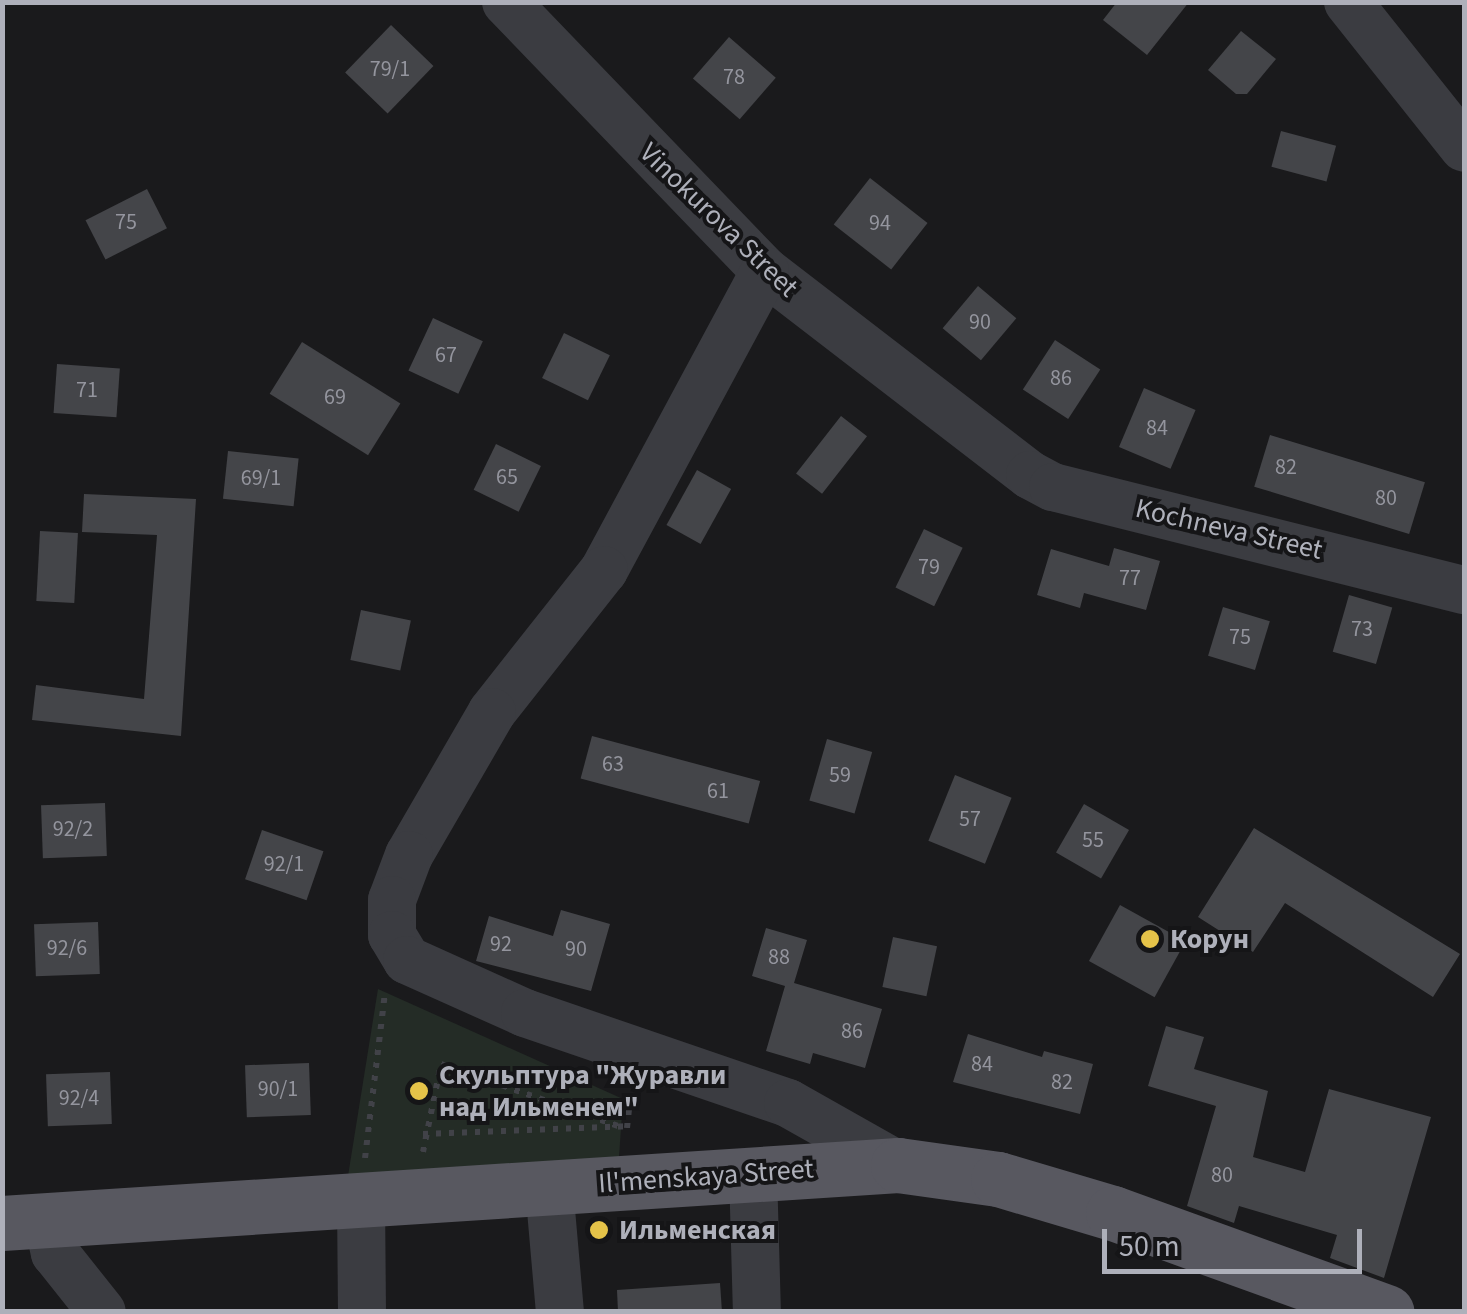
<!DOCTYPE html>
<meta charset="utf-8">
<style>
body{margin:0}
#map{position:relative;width:1467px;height:1314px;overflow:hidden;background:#1a1a1c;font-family:"Source Sans 3",sans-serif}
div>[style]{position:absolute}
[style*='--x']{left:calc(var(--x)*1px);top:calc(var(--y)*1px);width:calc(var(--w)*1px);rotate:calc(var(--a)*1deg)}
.green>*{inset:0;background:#242c26}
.building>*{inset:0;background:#444549;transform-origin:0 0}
.path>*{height:6px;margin-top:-3px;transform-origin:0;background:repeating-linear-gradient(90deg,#414248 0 5px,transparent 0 13px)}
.minor>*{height:48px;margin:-24px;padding:0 24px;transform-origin:24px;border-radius:24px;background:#3b3c41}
.major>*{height:55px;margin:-27.5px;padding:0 27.5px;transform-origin:27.5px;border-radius:27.5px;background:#585860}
.dots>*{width:28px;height:28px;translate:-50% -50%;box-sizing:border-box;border:5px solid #151517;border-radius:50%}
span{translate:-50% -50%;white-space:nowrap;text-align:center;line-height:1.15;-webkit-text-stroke:8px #151517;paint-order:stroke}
.number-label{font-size:22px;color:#94959e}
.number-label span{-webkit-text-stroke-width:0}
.street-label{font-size:28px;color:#aeb0ba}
.poi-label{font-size:28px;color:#aeb0ba;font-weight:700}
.left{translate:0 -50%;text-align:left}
.frame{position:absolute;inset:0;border:5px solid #aeb0ba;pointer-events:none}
.scale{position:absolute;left:1102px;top:1229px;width:260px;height:45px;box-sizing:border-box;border:5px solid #aeb0ba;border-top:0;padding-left:12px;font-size:30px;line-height:35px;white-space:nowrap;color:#aeb0ba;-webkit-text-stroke:8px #151517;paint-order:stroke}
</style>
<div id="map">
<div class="green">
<i style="clip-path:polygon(378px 989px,623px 1099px,619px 1157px,348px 1176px)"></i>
</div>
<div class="building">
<i style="clip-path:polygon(1117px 2px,1189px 2px,1147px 55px,1103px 20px)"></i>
<i style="left:391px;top:25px;width:59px;height:66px;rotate:44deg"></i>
<i style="clip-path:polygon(1241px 31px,1276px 59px,1247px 94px,1236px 94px,1208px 70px)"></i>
<i style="left:729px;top:37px;width:62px;height:55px;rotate:41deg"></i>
<i style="left:1281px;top:131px;width:57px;height:37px;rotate:15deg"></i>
<i style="left:870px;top:178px;width:73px;height:59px;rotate:38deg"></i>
<i style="left:147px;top:189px;width:44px;height:69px;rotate:63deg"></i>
<i style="left:978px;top:286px;width:50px;height:55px;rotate:40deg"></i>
<i style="left:433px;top:318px;width:55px;height:58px;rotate:25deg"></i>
<i style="left:564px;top:333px;width:51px;height:50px;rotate:26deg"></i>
<i style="left:1055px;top:340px;width:54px;height:59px;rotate:33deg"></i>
<i style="left:302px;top:342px;width:116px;height:61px;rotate:32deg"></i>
<i style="left:57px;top:364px;width:63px;height:49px;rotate:4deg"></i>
<i style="left:1144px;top:388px;width:56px;height:64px;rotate:23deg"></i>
<i style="left:841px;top:416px;width:33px;height:73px;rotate:38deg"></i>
<i style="left:1270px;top:435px;width:162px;height:54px;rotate:17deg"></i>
<i style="left:496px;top:444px;width:50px;height:51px;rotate:26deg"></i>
<i style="left:228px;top:451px;width:71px;height:48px;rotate:6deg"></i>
<i style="left:697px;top:470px;width:39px;height:63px;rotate:29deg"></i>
<i style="clip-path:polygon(84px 494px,196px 499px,181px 736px,32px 720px,36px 685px,144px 699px,157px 535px,82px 532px)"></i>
<i style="left:924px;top:529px;width:43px;height:65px;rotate:26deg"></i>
<i style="left:40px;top:531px;width:38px;height:70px;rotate:3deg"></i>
<i style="clip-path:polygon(1114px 548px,1160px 561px,1146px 610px,1084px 593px,1080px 608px,1037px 595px,1051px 549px,1109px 566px)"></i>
<i style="left:1349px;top:595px;width:45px;height:59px;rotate:16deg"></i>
<i style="left:1223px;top:607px;width:49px;height:51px;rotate:17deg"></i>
<i style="left:361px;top:610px;width:51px;height:51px;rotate:12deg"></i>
<i style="left:592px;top:736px;width:174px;height:44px;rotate:15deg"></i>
<i style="left:827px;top:739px;width:47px;height:64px;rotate:16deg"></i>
<i style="left:955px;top:775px;width:61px;height:71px;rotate:22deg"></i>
<i style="left:105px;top:803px;width:53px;height:64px;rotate:88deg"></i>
<i style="left:1084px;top:804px;width:52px;height:56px;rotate:30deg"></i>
<i style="clip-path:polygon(1254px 828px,1460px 954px,1433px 997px,1285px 903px,1253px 952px,1198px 917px)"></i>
<i style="left:262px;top:830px;width:65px;height:52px;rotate:19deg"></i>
<i style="left:1120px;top:905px;width:75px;height:64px;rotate:29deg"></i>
<i style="clip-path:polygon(561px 910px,610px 924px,591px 991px,476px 961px,489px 916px,553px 936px)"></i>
<i style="left:98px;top:922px;width:52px;height:64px;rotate:88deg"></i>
<i style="clip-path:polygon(766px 928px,807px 940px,794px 983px,882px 1009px,865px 1068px,813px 1053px,810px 1064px,766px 1051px,785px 986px,752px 976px)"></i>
<i style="left:893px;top:937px;width:45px;height:51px;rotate:12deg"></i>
<i style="clip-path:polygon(1166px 1026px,1204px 1037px,1194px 1069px,1268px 1091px,1253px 1157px,1305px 1172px,1329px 1089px,1431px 1117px,1384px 1278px,1330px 1258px,1337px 1235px,1239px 1206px,1234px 1223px,1187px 1206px,1216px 1106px,1148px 1086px)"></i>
<i style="clip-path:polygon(968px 1034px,1042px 1057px,1044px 1051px,1093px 1064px,1080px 1114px,953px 1082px)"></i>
<i style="left:309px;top:1063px;width:52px;height:64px;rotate:88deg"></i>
<i style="left:110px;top:1072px;width:52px;height:64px;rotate:88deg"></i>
<i style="clip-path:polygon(720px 1283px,722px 1312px,618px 1312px,617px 1290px)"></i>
</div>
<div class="path">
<i style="--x:627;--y:1128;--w:37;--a:-84"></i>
<i style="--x:423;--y:1134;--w:204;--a:-2.2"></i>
<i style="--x:423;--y:1152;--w:90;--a:-78.4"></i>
<i style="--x:441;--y:1064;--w:188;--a:19.3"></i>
<i style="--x:365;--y:1158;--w:167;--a:-83.1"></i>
</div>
<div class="minor">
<i style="--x:506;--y:2;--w:373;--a:46.1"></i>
<i style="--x:765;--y:271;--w:334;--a:37.6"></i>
<i style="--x:1030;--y:475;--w:26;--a:28"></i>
<i style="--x:1053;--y:487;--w:424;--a:14.1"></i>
<i style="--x:1348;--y:2;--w:186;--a:51.5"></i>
<i style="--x:765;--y:271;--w:340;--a:118.3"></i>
<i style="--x:604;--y:570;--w:181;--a:128.3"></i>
<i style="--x:492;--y:712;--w:165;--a:120.1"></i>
<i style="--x:409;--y:855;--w:48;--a:110.7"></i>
<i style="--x:392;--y:900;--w:35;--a:90"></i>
<i style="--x:392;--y:935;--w:29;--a:59"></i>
<i style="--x:407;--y:960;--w:129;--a:24.2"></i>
<i style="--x:525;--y:1013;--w:278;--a:18.9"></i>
<i style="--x:788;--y:1103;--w:126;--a:29.4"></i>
<i style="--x:753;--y:1172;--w:140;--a:88.4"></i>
<i style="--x:549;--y:1187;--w:125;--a:85"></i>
<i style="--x:361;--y:1199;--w:113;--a:89.5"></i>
<i style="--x:48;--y:1221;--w:33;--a:78"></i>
<i style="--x:55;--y:1253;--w:75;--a:51.5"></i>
</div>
<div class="major">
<i style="--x:2;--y:1223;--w:898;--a:-3.7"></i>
<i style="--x:898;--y:1165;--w:101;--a:8"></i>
<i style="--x:998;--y:1179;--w:120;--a:16.5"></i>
<i style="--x:1113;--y:1213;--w:291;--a:19.9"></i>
</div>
<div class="dots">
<i style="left:1150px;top:939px;background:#e5c349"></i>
<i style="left:419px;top:1091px;background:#e5c349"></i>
<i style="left:599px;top:1230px;background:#e5c349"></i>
</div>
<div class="number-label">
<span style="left:390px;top:70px">79/1</span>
<span style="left:734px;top:78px">78</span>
<span style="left:126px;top:223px">75</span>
<span style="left:880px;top:224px">94</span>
<span style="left:980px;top:323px">90</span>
<span style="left:446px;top:356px">67</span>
<span style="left:1061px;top:379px">86</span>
<span style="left:87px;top:391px">71</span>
<span style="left:335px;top:398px">69</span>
<span style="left:1157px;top:429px">84</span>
<span style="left:1286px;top:468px">82</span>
<span style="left:507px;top:478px">65</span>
<span style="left:261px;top:479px">69/1</span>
<span style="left:1386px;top:499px">80</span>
<span style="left:929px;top:568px">79</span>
<span style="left:1130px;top:579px">77</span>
<span style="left:1362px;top:630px">73</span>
<span style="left:1240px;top:638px">75</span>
<span style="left:613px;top:765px">63</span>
<span style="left:840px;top:776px">59</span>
<span style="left:718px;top:792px">61</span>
<span style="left:970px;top:820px">57</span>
<span style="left:73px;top:830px">92/2</span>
<span style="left:1093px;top:841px">55</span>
<span style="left:284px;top:865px">92/1</span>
<span style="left:501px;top:945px">92</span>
<span style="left:67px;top:949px">92/6</span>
<span style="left:576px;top:950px">90</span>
<span style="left:779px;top:958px">88</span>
<span style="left:852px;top:1032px">86</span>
<span style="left:982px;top:1065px">84</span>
<span style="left:1062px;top:1083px">82</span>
<span style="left:278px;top:1090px">90/1</span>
<span style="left:79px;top:1099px">92/4</span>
<span style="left:1222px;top:1176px">80</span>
</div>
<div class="street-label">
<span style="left:719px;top:220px;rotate:44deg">Vinokurova Street</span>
<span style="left:1229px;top:529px;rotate:13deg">Kochneva Street</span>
<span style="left:706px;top:1176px;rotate:-4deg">Il'menskaya Street</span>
</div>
<div class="poi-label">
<span class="left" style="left:1170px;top:939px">Корун</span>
<span class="left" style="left:439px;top:1091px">Скульптура "Журавли<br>над Ильменем"</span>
<span class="left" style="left:619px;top:1230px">Ильменская</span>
</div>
<div class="frame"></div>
<div class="scale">50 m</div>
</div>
